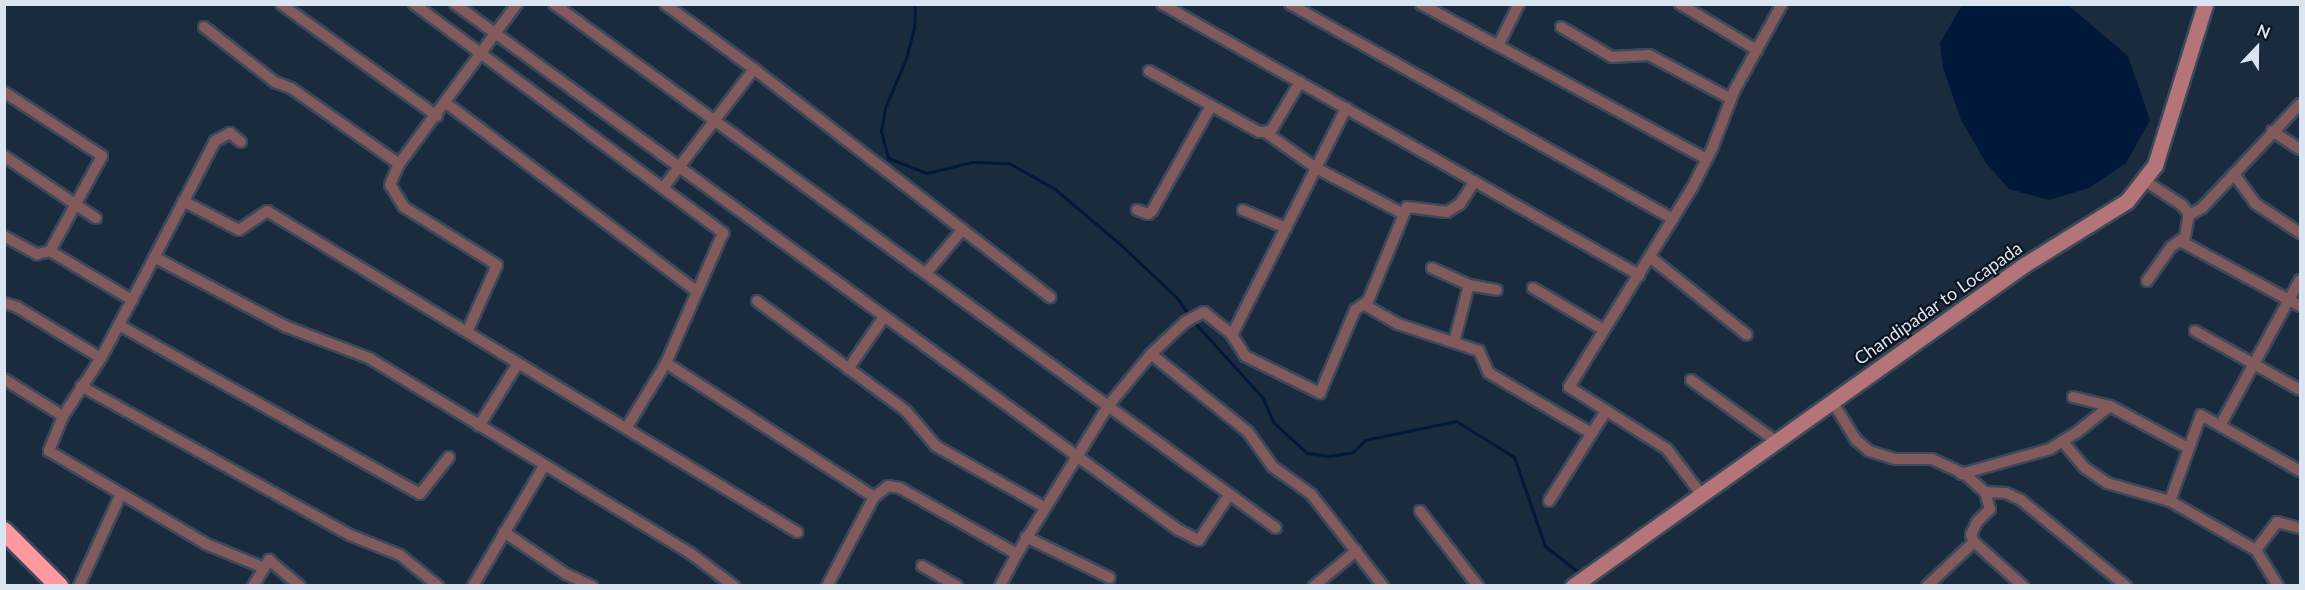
<!DOCTYPE html>
<style>
body{margin:0}
#map{position:relative;width:2305px;height:590px;overflow:hidden;background:#1b2b3e;font-family:Lato,sans-serif}
div>[style]{position:absolute}
[style*='--x']{left:calc(var(--x)*1px);top:calc(var(--y)*1px);width:calc(var(--w)*1px);rotate:calc(var(--a)*1deg)}
.water>*{inset:0;background:#001839}
.stream>*{height:3px;margin:-1.5px;padding:0 1.5px;transform-origin:1.5px;border-radius:1.5px;background:#001839}
.roads{filter:drop-shadow(2px 0 #3a495b) drop-shadow(-2px 0 #3a495b) drop-shadow(0 2px #3a495b) drop-shadow(0 -2px #3a495b)}
.street>*{height:10px;margin:-5px;padding:0 5px;transform-origin:5px;border-radius:5px;background:#835a5c}
.secondary>*{height:15px;margin:-7.5px;padding:0 7.5px;transform-origin:7.5px;border-radius:7.5px;background:#b57477}
.highway>*{height:18px;margin:-9px;padding:0 9px;transform-origin:9px;border-radius:9px;background:#ff999f}
span{translate:-50% -50%;white-space:nowrap;text-align:center;line-height:1.15;-webkit-text-stroke:4.5px #0c131c;paint-order:stroke}
.street-label{font-size:18px;color:#dbe5f2}
.frame{position:absolute;inset:0;border:6px solid #dbe5f2;pointer-events:none}
.north{position:absolute;left:2227px;top:18px;width:60px;height:60px;-webkit-text-stroke:4px #0c131c;paint-order:stroke;rotate:22deg;font-size:16px;font-weight:700;line-height:24px;text-align:center;color:#dbe5f2}
.north::after{content:'';display:block;margin:auto;width:21px;height:27px;background:#dbe5f2;clip-path:polygon(50% 0,100% 100%,50% 72%,0 100%)}
</style>
<div id="map">
<div class="water">
<i style="clip-path:polygon(1962px 5px,2068px 5px,2128px 56px,2150px 120px,2126px 163px,2089px 188px,2049px 200px,2009px 189px,1986px 163px,1961px 120px,1943px 68px,1940px 43px)"></i>
</div>
<div class="stream">
<i style="--x:915;--y:4;--w:24;--a:92"></i>
<i style="--x:914;--y:28;--w:34;--a:105"></i>
<i style="--x:905;--y:61;--w:51;--a:113.1"></i>
<i style="--x:885;--y:108;--w:23;--a:100"></i>
<i style="--x:881;--y:131;--w:28;--a:75"></i>
<i style="--x:888;--y:158;--w:42;--a:21"></i>
<i style="--x:927;--y:173;--w:46;--a:-13.7"></i>
<i style="--x:972;--y:162;--w:37;--a:2"></i>
<i style="--x:1009;--y:163;--w:53;--a:29.5"></i>
<i style="--x:1055;--y:189;--w:87;--a:40.3"></i>
<i style="--x:1121;--y:245;--w:77;--a:43.4"></i>
<i style="--x:1177;--y:298;--w:21;--a:55"></i>
<i style="--x:1193;--y:321;--w:104;--a:47.7"></i>
<i style="--x:1263;--y:398;--w:26;--a:67"></i>
<i style="--x:1273;--y:422;--w:46;--a:42.4"></i>
<i style="--x:1307;--y:453;--w:22;--a:8"></i>
<i style="--x:1329;--y:456;--w:24;--a:-9"></i>
<i style="--x:1353;--y:452;--w:17;--a:-45"></i>
<i style="--x:1365;--y:440;--w:93;--a:-11.8"></i>
<i style="--x:1456;--y:421;--w:68;--a:31.8"></i>
<i style="--x:1514;--y:457;--w:94;--a:70.8"></i>
<i style="--x:1545;--y:546;--w:47;--a:38.1"></i>
</div>
<div class="roads">
<div class="street">
<i style="--x:281;--y:4;--w:192;--a:35.7"></i>
<i style="--x:414;--y:4;--w:385;--a:36.5"></i>
<i style="--x:723;--y:233;--w:142;--a:113.7"></i>
<i style="--x:666;--y:363;--w:75;--a:121.4"></i>
<i style="--x:455;--y:4;--w:893;--a:36.02"></i>
<i style="--x:1177;--y:529;--w:25;--a:27"></i>
<i style="--x:1199;--y:540;--w:54;--a:-56.3"></i>
<i style="--x:554;--y:4;--w:892;--a:35.97"></i>
<i style="--x:1162;--y:4;--w:549;--a:29.6"></i>
<i style="--x:1290;--y:4;--w:439;--a:29.3"></i>
<i style="--x:1421;--y:4;--w:325;--a:28.5"></i>
<i style="--x:1680;--y:4;--w:90;--a:30.9"></i>
<i style="--x:204;--y:27;--w:90;--a:37.8"></i>
<i style="--x:275;--y:82;--w:17;--a:21"></i>
<i style="--x:291;--y:88;--w:132;--a:35.1"></i>
<i style="--x:1561;--y:27;--w:59;--a:30.5"></i>
<i style="--x:1612;--y:57;--w:37;--a:-3"></i>
<i style="--x:1649;--y:55;--w:93;--a:28.2"></i>
<i style="--x:1499;--y:44;--w:45;--a:-63.4"></i>
<i style="--x:754;--y:69;--w:374;--a:37.6"></i>
<i style="--x:1149;--y:71;--w:126;--a:29"></i>
<i style="--x:1259;--y:132;--w:12;--a:-5"></i>
<i style="--x:1271;--y:131;--w:57;--a:-59.4"></i>
<i style="--x:4;--y:92;--w:117;--a:33.1"></i>
<i style="--x:102;--y:156;--w:108;--a:118.7"></i>
<i style="--x:50;--y:251;--w:96;--a:30.9"></i>
<i style="--x:132;--y:300;--w:66;--a:118.1"></i>
<i style="--x:101;--y:358;--w:69;--a:123.2"></i>
<i style="--x:63;--y:416;--w:38;--a:112"></i>
<i style="--x:49;--y:451;--w:182;--a:30.6"></i>
<i style="--x:206;--y:544;--w:61;--a:22.3"></i>
<i style="--x:446;--y:103;--w:313;--a:36.9"></i>
<i style="--x:2272;--y:131;--w:33;--a:33"></i>
<i style="--x:1265;--y:132;--w:62;--a:35.2"></i>
<i style="--x:1316;--y:168;--w:99;--a:27.6"></i>
<i style="--x:4;--y:156;--w:111;--a:34"></i>
<i style="--x:2234;--y:174;--w:37;--a:54"></i>
<i style="--x:2256;--y:204;--w:53;--a:33.4"></i>
<i style="--x:2145;--y:181;--w:44;--a:33"></i>
<i style="--x:2182;--y:205;--w:11;--a:52"></i>
<i style="--x:2189;--y:214;--w:29;--a:100"></i>
<i style="--x:2184;--y:243;--w:132;--a:28.5"></i>
<i style="--x:663;--y:188;--w:150;--a:-52.6"></i>
<i style="--x:754;--y:69;--w:110;--a:-143.9"></i>
<i style="--x:183;--y:201;--w:63;--a:27.4"></i>
<i style="--x:239;--y:230;--w:34;--a:-34"></i>
<i style="--x:267;--y:211;--w:620;--a:31.2"></i>
<i style="--x:1137;--y:210;--w:12;--a:20"></i>
<i style="--x:1148;--y:214;--w:5;--a:-37"></i>
<i style="--x:1152;--y:211;--w:120;--a:-60.7"></i>
<i style="--x:1243;--y:210;--w:47;--a:22.7"></i>
<i style="--x:2188;--y:216;--w:16;--a:-30"></i>
<i style="--x:2202;--y:208;--w:143;--a:-46.7"></i>
<i style="--x:4;--y:236;--w:38;--a:29"></i>
<i style="--x:37;--y:254;--w:13;--a:-13"></i>
<i style="--x:154;--y:257;--w:150;--a:27.8"></i>
<i style="--x:287;--y:327;--w:88;--a:20.7"></i>
<i style="--x:369;--y:358;--w:376;--a:31.3"></i>
<i style="--x:690;--y:553;--w:55;--a:36.9"></i>
<i style="--x:1650;--y:257;--w:124;--a:38.8"></i>
<i style="--x:1432;--y:268;--w:41;--a:24.7"></i>
<i style="--x:1469;--y:285;--w:28;--a:10"></i>
<i style="--x:926;--y:273;--w:57;--a:-49.9"></i>
<i style="--x:2147;--y:281;--w:42;--a:-54.8"></i>
<i style="--x:2171;--y:247;--w:14;--a:-36"></i>
<i style="--x:1533;--y:288;--w:82;--a:30.6"></i>
<i style="--x:132;--y:300;--w:179;--a:-62.4"></i>
<i style="--x:215;--y:141;--w:17;--a:-28"></i>
<i style="--x:230;--y:133;--w:14;--a:39"></i>
<i style="--x:757;--y:301;--w:185;--a:36.4"></i>
<i style="--x:906;--y:411;--w:46;--a:49.4"></i>
<i style="--x:936;--y:446;--w:124;--a:29.5"></i>
<i style="--x:4;--y:303;--w:14;--a:17"></i>
<i style="--x:17;--y:307;--w:98;--a:31.3"></i>
<i style="--x:1363;--y:304;--w:40;--a:29.7"></i>
<i style="--x:1398;--y:324;--w:85;--a:18.4"></i>
<i style="--x:1479;--y:351;--w:24;--a:66"></i>
<i style="--x:1489;--y:373;--w:118;--a:30.5"></i>
<i style="--x:119;--y:325;--w:345;--a:29.3"></i>
<i style="--x:420;--y:494;--w:47;--a:-51.9"></i>
<i style="--x:2195;--y:331;--w:120;--a:29.3"></i>
<i style="--x:467;--y:332;--w:73;--a:-65.9"></i>
<i style="--x:497;--y:265;--w:110;--a:-148.1"></i>
<i style="--x:404;--y:207;--w:26;--a:-122"></i>
<i style="--x:390;--y:185;--w:23;--a:-67"></i>
<i style="--x:399;--y:164;--w:199;--a:-53.6"></i>
<i style="--x:1232;--y:335;--w:254;--a:-63.3"></i>
<i style="--x:1454;--y:342;--w:59;--a:-75.3"></i>
<i style="--x:1151;--y:354;--w:124;--a:38.8"></i>
<i style="--x:1248;--y:432;--w:43;--a:54.5"></i>
<i style="--x:1273;--y:467;--w:47;--a:35.4"></i>
<i style="--x:1311;--y:494;--w:117;--a:52"></i>
<i style="--x:666;--y:363;--w:247;--a:32.8"></i>
<i style="--x:874;--y:497;--w:101;--a:117.8"></i>
<i style="--x:848;--y:369;--w:63;--a:-55.3"></i>
<i style="--x:4;--y:379;--w:70;--a:32.1"></i>
<i style="--x:1691;--y:380;--w:105;--a:35.7"></i>
<i style="--x:81;--y:386;--w:308;--a:29"></i>
<i style="--x:350;--y:535;--w:54;--a:21.8"></i>
<i style="--x:400;--y:555;--w:49;--a:39.2"></i>
<i style="--x:2073;--y:397;--w:38;--a:14"></i>
<i style="--x:2110;--y:406;--w:89;--a:28.3"></i>
<i style="--x:1832;--y:401;--w:46;--a:58.4"></i>
<i style="--x:1856;--y:440;--w:17;--a:40"></i>
<i style="--x:1869;--y:451;--w:28;--a:17"></i>
<i style="--x:1896;--y:459;--w:36;--a:0"></i>
<i style="--x:1932;--y:459;--w:38;--a:25"></i>
<i style="--x:1966;--y:475;--w:25;--a:42"></i>
<i style="--x:1985;--y:492;--w:18;--a:74"></i>
<i style="--x:1990;--y:509;--w:18;--a:135"></i>
<i style="--x:1977;--y:522;--w:14;--a:115"></i>
<i style="--x:1971;--y:535;--w:8;--a:67"></i>
<i style="--x:1974;--y:542;--w:66;--a:41.9"></i>
<i style="--x:2221;--y:424;--w:164;--a:-61.3"></i>
<i style="--x:479;--y:426;--w:74;--a:-58.2"></i>
<i style="--x:2063;--y:442;--w:34;--a:50"></i>
<i style="--x:2085;--y:468;--w:27;--a:34"></i>
<i style="--x:2107;--y:483;--w:66;--a:15.9"></i>
<i style="--x:2170;--y:501;--w:99;--a:29.7"></i>
<i style="--x:2256;--y:550;--w:42;--a:58.6"></i>
<i style="--x:1961;--y:474;--w:92;--a:-15.7"></i>
<i style="--x:2050;--y:449;--w:31;--a:-32"></i>
<i style="--x:2076;--y:433;--w:43;--a:-38.5"></i>
<i style="--x:1985;--y:492;--w:21;--a:3"></i>
<i style="--x:2006;--y:493;--w:17;--a:25"></i>
<i style="--x:2021;--y:500;--w:136;--a:39.3"></i>
<i style="--x:1701;--y:494;--w:56;--a:-127.1"></i>
<i style="--x:1667;--y:449;--w:116;--a:-147.7"></i>
<i style="--x:1569;--y:387;--w:234;--a:-58.3"></i>
<i style="--x:1692;--y:188;--w:44;--a:-62.9"></i>
<i style="--x:1712;--y:149;--w:62;--a:-69.2"></i>
<i style="--x:1734;--y:91;--w:99;--a:-61.1"></i>
<i style="--x:874;--y:497;--w:18;--a:-38"></i>
<i style="--x:888;--y:486;--w:12;--a:9"></i>
<i style="--x:900;--y:488;--w:134;--a:29.4"></i>
<i style="--x:1017;--y:554;--w:36;--a:118"></i>
<i style="--x:1549;--y:501;--w:107;--a:-57.7"></i>
<i style="--x:2170;--y:501;--w:91;--a:-70.2"></i>
<i style="--x:2201;--y:415;--w:114;--a:29.5"></i>
<i style="--x:1420;--y:511;--w:95;--a:52.3"></i>
<i style="--x:504;--y:532;--w:75;--a:34.1"></i>
<i style="--x:566;--y:574;--w:29;--a:25"></i>
<i style="--x:1026;--y:537;--w:93;--a:26"></i>
<i style="--x:2256;--y:550;--w:35;--a:-53"></i>
<i style="--x:2277;--y:522;--w:24;--a:15"></i>
<i style="--x:1017;--y:554;--w:174;--a:-58.4"></i>
<i style="--x:1108;--y:406;--w:67;--a:-50.4"></i>
<i style="--x:1151;--y:354;--w:47;--a:-43.3"></i>
<i style="--x:1185;--y:322;--w:21;--a:-28"></i>
<i style="--x:1204;--y:312;--w:36;--a:39"></i>
<i style="--x:1232;--y:335;--w:25;--a:58"></i>
<i style="--x:1245;--y:356;--w:84;--a:26.3"></i>
<i style="--x:1320;--y:393;--w:90;--a:-67.1"></i>
<i style="--x:1355;--y:310;--w:16;--a:-35"></i>
<i style="--x:1368;--y:301;--w:102;--a:-67.5"></i>
<i style="--x:1407;--y:207;--w:40;--a:7.1"></i>
<i style="--x:1447;--y:212;--w:15;--a:-32"></i>
<i style="--x:1460;--y:204;--w:27;--a:-57"></i>
<i style="--x:922;--y:566;--w:40;--a:29.7"></i>
<i style="--x:79;--y:586;--w:101;--a:-65.5"></i>
<i style="--x:253;--y:586;--w:31;--a:-58"></i>
<i style="--x:269;--y:560;--w:40;--a:40"></i>
<i style="--x:473;--y:586;--w:139;--a:-59.4"></i>
<i style="--x:1314;--y:586;--w:55;--a:-39.8"></i>
<i style="--x:1927;--y:586;--w:64;--a:-43.1"></i>
</div>
<div class="secondary">
<i style="--x:1573;--y:586;--w:554;--a:-35.44"></i>
<i style="--x:2024;--y:265;--w:121;--a:-31.9"></i>
<i style="--x:2127;--y:201;--w:46;--a:-52.1"></i>
<i style="--x:2155;--y:165;--w:169;--a:-72.7"></i>
</div>
<div class="highway">
<i style="--x:4;--y:531;--w:78;--a:45"></i>
</div>
</div>
<div class="street-label">
<span style="left:1938px;top:303px;rotate:-35deg">Chandipadar to Locapada</span>
</div>
<div class="frame"></div>
<div class="north">N</div>
</div>
